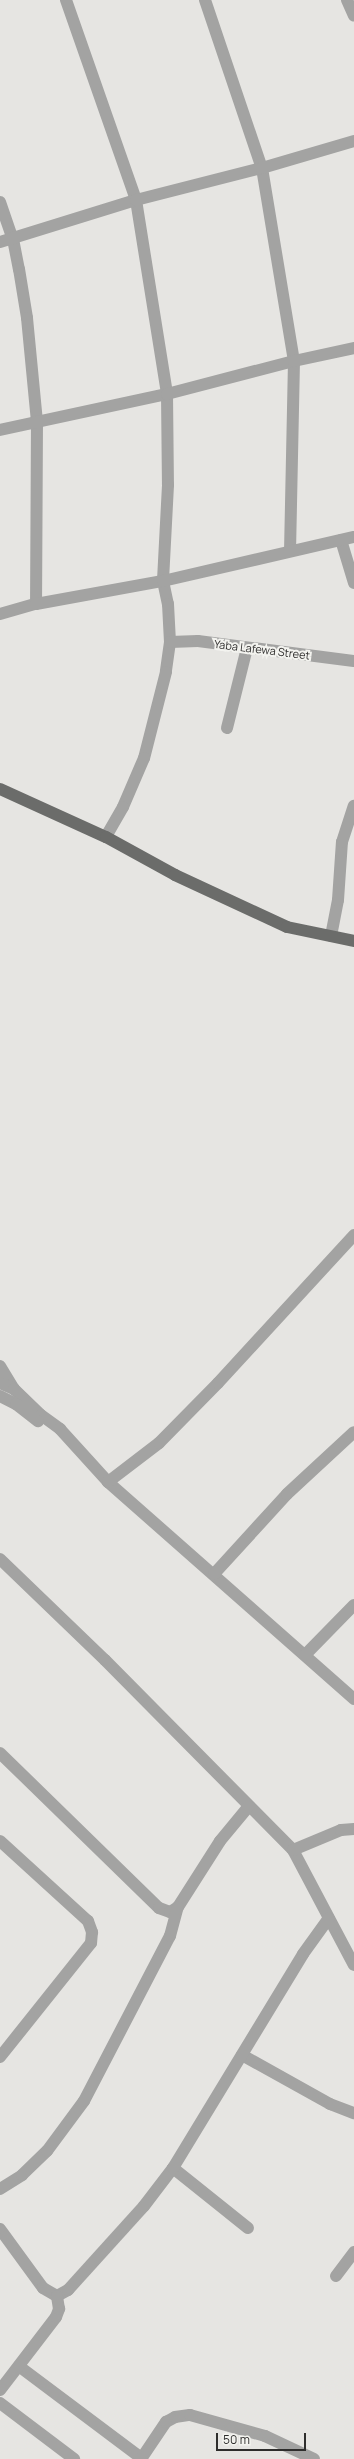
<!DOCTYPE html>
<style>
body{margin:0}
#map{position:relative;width:354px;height:2459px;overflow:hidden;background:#e6e5e2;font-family:Manrope,sans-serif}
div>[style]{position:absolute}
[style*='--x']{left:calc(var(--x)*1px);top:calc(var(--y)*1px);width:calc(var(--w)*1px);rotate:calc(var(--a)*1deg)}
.minor>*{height:12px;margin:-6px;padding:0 6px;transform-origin:6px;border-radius:6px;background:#a3a3a2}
.major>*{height:12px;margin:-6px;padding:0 6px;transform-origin:6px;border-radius:6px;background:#6b6c6a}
span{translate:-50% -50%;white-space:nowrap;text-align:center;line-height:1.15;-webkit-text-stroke:4px #f3f3ef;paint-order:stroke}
.street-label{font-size:11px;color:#2e2d2c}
.scale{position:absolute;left:216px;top:2433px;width:90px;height:18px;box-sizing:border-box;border:2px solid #2e2d2c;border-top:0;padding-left:5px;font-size:12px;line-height:14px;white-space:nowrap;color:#2e2d2c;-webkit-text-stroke:3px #f3f3ef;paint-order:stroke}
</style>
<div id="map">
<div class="minor">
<i style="--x:66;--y:0;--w:212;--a:70.7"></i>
<i style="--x:136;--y:200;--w:196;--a:80.9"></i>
<i style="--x:167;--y:394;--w:91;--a:89.4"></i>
<i style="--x:168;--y:485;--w:96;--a:93"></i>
<i style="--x:163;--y:581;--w:24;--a:78"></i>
<i style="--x:168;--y:604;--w:38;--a:87"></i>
<i style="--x:170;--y:642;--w:30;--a:98"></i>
<i style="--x:166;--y:672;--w:89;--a:104.3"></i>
<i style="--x:144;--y:758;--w:53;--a:113.2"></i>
<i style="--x:123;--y:807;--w:34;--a:120"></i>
<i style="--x:205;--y:0;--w:177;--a:71.3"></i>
<i style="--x:262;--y:168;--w:196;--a:80.6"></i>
<i style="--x:294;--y:361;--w:190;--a:91.2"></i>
<i style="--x:347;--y:0;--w:17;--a:66"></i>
<i style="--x:0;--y:202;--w:39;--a:71"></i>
<i style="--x:13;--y:239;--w:31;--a:79"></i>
<i style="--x:19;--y:269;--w:50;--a:80.7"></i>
<i style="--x:27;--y:318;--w:103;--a:84.5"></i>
<i style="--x:37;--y:421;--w:183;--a:90.3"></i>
<i style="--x:0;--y:242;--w:142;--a:-17.2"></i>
<i style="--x:136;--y:200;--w:130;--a:-14.3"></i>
<i style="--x:262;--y:168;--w:96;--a:-16.4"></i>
<i style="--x:0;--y:430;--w:171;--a:-12.2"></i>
<i style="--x:167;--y:394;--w:131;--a:-14.6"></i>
<i style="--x:294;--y:361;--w:61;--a:-12.2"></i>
<i style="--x:341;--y:540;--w:45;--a:73.2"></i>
<i style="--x:0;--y:614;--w:37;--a:-16"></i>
<i style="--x:36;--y:604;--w:129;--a:-10.3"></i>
<i style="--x:163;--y:581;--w:196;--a:-13"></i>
<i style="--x:170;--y:642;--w:28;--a:-2"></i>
<i style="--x:198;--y:641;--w:157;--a:7.3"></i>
<i style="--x:227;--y:728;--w:82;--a:-76"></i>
<i style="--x:331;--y:936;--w:37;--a:-79"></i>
<i style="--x:338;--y:900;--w:58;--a:-86.1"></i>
<i style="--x:342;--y:842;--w:38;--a:-72"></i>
<i style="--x:0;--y:1366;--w:27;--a:59"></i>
<i style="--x:0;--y:1383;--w:15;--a:23"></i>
<i style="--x:14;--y:1389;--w:37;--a:44"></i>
<i style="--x:41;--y:1415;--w:24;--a:36"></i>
<i style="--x:60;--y:1429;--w:72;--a:47.8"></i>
<i style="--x:108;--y:1482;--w:328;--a:41.4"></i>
<i style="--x:0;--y:1396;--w:18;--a:27"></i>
<i style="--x:16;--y:1404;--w:28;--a:38"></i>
<i style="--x:108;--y:1482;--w:64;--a:-37.4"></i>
<i style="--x:159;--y:1443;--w:84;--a:-45.5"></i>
<i style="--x:218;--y:1383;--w:201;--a:-47.4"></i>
<i style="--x:0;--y:1559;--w:146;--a:43.9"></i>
<i style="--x:105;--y:1660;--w:267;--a:45.3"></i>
<i style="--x:293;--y:1850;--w:130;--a:62.1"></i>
<i style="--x:214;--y:1574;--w:108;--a:-47.6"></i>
<i style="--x:287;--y:1494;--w:91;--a:-42.8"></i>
<i style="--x:305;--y:1655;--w:70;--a:-45.6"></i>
<i style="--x:0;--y:1753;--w:222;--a:44.3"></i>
<i style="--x:159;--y:1908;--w:12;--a:20"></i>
<i style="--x:170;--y:1912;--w:9;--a:-32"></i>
<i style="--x:178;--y:1907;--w:78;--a:-57.5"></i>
<i style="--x:220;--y:1841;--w:45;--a:-50.4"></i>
<i style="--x:0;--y:1841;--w:119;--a:42.3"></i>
<i style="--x:88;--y:1921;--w:12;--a:70"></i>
<i style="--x:92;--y:1932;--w:11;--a:95"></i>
<i style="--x:91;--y:1943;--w:146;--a:128.6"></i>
<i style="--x:293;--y:1850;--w:52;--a:-22.6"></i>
<i style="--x:341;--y:1830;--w:13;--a:-4"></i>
<i style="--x:242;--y:2055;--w:101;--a:29.1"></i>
<i style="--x:330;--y:2104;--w:26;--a:21"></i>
<i style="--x:173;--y:2168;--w:96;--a:38.7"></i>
<i style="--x:0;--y:2189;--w:26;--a:-32"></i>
<i style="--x:22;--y:2175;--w:35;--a:-44"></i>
<i style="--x:47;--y:2151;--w:62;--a:-53.5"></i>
<i style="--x:84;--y:2101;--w:186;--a:-62.5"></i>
<i style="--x:170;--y:1936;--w:30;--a:-75"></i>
<i style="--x:0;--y:2229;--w:73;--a:53.9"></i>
<i style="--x:43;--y:2288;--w:16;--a:30"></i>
<i style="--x:57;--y:2296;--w:13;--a:-29"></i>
<i style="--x:68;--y:2290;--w:113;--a:-47.9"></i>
<i style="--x:144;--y:2206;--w:48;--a:-52.7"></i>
<i style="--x:173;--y:2168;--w:250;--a:-58.7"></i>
<i style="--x:303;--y:1954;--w:44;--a:-54.2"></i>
<i style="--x:336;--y:2276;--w:30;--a:-53"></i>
<i style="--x:20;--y:2367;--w:151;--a:36.9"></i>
<i style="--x:0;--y:2390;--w:92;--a:-52.5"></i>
<i style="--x:56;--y:2317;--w:9;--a:-69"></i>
<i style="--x:59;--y:2309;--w:13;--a:-99"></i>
<i style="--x:0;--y:2403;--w:93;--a:37.1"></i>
<i style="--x:141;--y:2459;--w:45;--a:-56"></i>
<i style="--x:166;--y:2422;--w:10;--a:-29"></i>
<i style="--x:175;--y:2417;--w:15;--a:-8"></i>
<i style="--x:190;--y:2415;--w:78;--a:15.6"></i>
<i style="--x:265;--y:2436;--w:54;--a:25.1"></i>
</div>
<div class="major">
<i style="--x:0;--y:789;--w:116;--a:24.4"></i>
<i style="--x:106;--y:837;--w:79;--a:28.8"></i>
<i style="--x:175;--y:875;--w:123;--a:24.9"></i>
<i style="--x:287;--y:927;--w:68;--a:11.8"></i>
</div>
<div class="street-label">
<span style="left:262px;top:650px;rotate:7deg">Yaba Lafewa Street</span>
</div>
<div class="scale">50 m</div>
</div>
